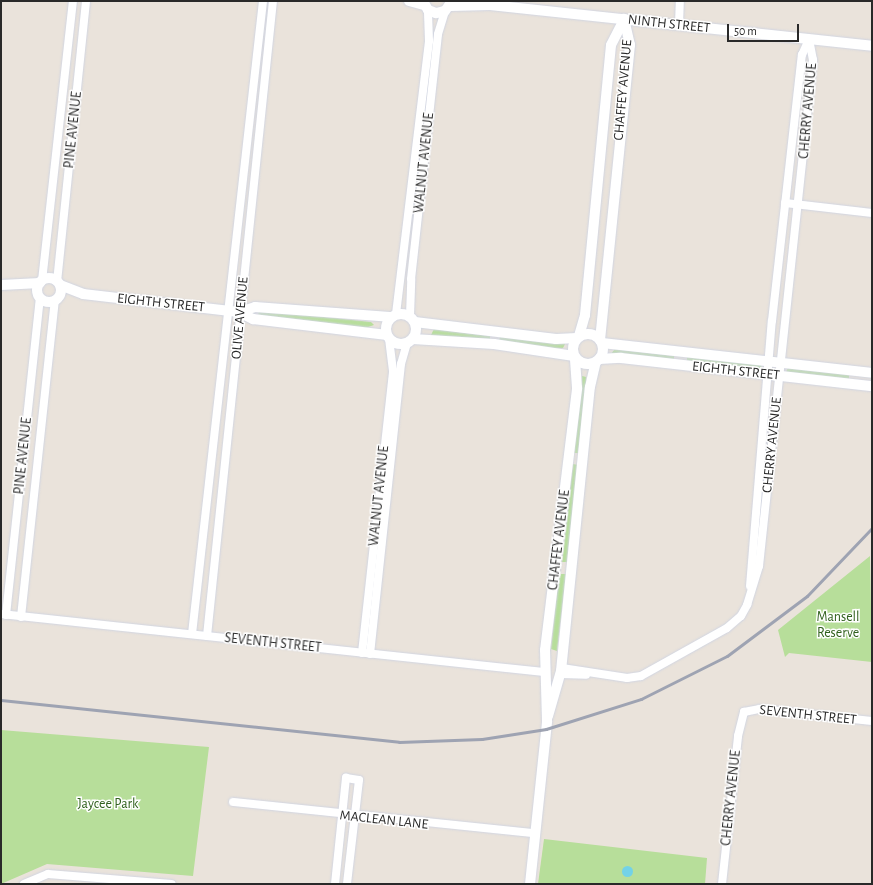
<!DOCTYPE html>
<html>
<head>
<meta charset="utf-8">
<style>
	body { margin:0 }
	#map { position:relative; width:873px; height:885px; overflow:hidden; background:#eae3db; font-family:"Alegreya Sans",sans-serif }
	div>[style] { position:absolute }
	.green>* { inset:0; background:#b7de9a }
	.water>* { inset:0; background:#73d2e7 }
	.round { border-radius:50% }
	.roads { filter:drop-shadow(0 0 1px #d1d5e1) drop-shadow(0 0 1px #d1d5e1) }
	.minor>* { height:8px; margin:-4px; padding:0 4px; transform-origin:4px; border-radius:4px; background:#fff }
	.tertiary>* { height:10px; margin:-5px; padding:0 5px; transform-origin:5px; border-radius:5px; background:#fff }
	.tertiary>.ring { margin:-5px; padding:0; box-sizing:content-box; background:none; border:10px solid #fff; border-radius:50% }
	.rail>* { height:3px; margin:-1.5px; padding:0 1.5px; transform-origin:1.5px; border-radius:1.5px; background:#9ea3b2 }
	span { translate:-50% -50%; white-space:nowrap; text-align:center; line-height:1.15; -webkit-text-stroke:3px #fff; paint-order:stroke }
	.street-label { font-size:14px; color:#292929 }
	.park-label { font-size:14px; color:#31611e }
	.frame { position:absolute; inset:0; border:2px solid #292929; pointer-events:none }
	.scale { position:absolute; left:727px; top:24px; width:72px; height:18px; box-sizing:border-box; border:2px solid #292929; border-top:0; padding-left:5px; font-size:12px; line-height:14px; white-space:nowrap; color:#292929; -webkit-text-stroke:3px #fff; paint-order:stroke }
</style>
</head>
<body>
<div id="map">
	<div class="green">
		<i style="clip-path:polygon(259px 310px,371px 322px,374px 325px,365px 328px,258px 316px)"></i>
		<i style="clip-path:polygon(434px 329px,490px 336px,490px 341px,431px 335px)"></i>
		<i style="clip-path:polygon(500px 336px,565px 343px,565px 344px,563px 348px,549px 348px,499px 342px)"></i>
		<i style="clip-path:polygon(615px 349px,674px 356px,674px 361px,610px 355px)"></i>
		<i style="clip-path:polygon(687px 357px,761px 365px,762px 369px,687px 363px)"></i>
		<i style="clip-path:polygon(788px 368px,849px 374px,849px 380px,786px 372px)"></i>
		<i style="clip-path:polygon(582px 376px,586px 377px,586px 387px,578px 453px,574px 453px)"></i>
		<i style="clip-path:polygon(573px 464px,578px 465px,567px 562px,562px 562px)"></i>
		<i style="clip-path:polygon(870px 556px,872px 662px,789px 653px,785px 657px,778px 630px)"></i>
		<i style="clip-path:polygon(559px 574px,566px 574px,557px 651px,551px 649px)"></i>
		<i style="clip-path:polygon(1px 730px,209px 747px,193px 876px,47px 864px,1px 884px)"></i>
		<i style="clip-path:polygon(544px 839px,707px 858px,705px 884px,538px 884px)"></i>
	</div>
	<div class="water">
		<i class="round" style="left:621.5px;top:865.5px;width:11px;height:11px"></i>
	</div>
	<div class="roads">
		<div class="minor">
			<i style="left:679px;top:25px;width:24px;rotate:-88deg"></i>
			<i style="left:785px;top:203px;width:88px;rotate:6.6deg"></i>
			<i style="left:42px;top:281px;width:282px;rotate:-83.7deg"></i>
			<i style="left:57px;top:282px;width:282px;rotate:-84.1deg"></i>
			<i style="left:396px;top:314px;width:275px;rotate:-83.1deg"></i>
			<i style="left:429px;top:41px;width:31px;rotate:-92deg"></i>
			<i style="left:410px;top:316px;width:37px;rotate:-88deg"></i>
			<i style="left:411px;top:279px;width:246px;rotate:-83.7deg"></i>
			<i style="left:438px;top:34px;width:24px;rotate:-73deg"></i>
			<i style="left:750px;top:586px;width:266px;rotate:-85.3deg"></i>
			<i style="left:772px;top:321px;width:268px;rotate:-83.6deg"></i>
			<i style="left:802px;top:55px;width:17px;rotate:-66deg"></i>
			<i style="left:1px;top:614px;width:546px;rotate:6.1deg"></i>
			<i style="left:6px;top:615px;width:319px;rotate:-83.9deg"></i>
			<i style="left:21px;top:617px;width:319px;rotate:-83.9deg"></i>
			<i style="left:192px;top:634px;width:637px;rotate:-83.6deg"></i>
			<i style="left:207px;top:636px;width:638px;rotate:-84.07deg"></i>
			<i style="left:362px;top:653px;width:284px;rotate:-83.7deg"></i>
			<i style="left:393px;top:371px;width:33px;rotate:-97deg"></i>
			<i style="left:370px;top:654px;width:292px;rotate:-83.9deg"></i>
			<i style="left:401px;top:364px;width:22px;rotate:-74deg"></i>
			<i style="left:562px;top:668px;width:66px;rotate:8.7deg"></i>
			<i style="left:627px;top:678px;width:14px;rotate:-8deg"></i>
			<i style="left:641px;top:676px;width:98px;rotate:-29.2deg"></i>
			<i style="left:727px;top:628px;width:18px;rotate:-41deg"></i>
			<i style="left:741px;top:616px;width:13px;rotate:-61deg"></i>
			<i style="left:747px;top:605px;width:41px;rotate:-72.9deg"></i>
			<i style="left:759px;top:566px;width:509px;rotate:-83.91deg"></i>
			<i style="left:813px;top:60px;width:21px;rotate:-101deg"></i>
			<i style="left:561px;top:674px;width:25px;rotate:2deg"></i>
			<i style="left:233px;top:802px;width:304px;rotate:5.9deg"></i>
			<i style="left:24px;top:884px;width:26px;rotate:-23deg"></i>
			<i style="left:48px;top:874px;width:124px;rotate:4.6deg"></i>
			<i style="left:335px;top:884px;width:107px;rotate:-84.1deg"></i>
			<i style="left:346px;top:778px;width:13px;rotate:9deg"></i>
			<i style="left:359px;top:780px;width:105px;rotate:96.6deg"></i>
			<i style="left:722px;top:884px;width:149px;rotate:-83.8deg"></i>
			<i style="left:738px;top:736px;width:25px;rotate:-76deg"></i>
			<i style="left:744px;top:712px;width:16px;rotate:-11deg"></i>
			<i style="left:760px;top:709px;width:113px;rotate:6.1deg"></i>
		</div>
		<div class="tertiary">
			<i style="left:409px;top:1px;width:16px;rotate:15deg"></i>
			<i style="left:423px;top:1px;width:10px;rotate:61deg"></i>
			<i style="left:428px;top:10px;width:9px;rotate:21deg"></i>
			<i style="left:436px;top:13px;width:9px;rotate:-13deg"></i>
			<i style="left:445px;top:11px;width:12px;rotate:-55deg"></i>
			<i style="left:450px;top:6px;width:40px;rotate:-1.4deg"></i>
			<i style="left:490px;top:5px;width:384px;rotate:6.1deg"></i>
			<i class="ring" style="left:37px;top:278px;width:14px;height:14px"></i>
			<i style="left:1px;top:285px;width:39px;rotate:-3deg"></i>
			<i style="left:60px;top:285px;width:25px;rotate:21deg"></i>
			<i style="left:83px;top:294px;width:157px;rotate:6.6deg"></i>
			<i style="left:239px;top:312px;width:16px;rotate:27deg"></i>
			<i style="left:253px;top:319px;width:135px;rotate:6.8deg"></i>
			<i style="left:239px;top:312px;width:17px;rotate:-17deg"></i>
			<i style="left:255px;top:307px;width:135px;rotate:4.2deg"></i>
			<i class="ring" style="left:386px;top:314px;width:20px;height:20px"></i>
			<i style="left:415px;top:322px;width:142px;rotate:6.9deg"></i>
			<i style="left:556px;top:339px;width:21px;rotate:-3deg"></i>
			<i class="ring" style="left:573px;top:334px;width:20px;height:20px"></i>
			<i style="left:579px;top:336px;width:22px;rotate:-74deg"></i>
			<i style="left:585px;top:315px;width:271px;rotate:-84.5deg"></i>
			<i style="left:611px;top:45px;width:29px;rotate:-63deg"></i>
			<i style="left:413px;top:339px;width:81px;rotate:3.5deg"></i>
			<i style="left:494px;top:344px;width:81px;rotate:8.5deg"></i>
			<i style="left:600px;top:340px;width:297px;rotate:-84.2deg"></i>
			<i style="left:630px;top:45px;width:27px;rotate:-103deg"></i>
			<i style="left:602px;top:343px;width:272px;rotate:6.3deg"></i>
			<i style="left:599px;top:359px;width:22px;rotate:-3deg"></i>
			<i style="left:621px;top:358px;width:253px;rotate:6.4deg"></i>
			<i style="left:548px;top:716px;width:47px;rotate:-73.9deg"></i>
			<i style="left:561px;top:671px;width:285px;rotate:-84.2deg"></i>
			<i style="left:590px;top:387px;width:26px;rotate:-77deg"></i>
			<i style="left:530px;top:884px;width:164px;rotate:-84deg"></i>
			<i style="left:547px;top:721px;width:71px;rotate:-91.6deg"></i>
			<i style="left:545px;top:650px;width:264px;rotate:-83deg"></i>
			<i style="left:577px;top:388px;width:29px;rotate:-94deg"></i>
		</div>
	</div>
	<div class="rail">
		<i style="left:1px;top:700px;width:400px;rotate:6deg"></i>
		<i style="left:399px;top:742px;width:83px;rotate:-2.1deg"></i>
		<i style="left:482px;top:739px;width:65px;rotate:-8.9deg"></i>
		<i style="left:546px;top:729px;width:100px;rotate:-17.5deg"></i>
		<i style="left:641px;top:699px;width:96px;rotate:-26.6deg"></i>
		<i style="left:727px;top:656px;width:100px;rotate:-36.9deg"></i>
		<i style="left:807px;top:596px;width:94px;rotate:-46.3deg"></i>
	</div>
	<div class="street-label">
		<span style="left:669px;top:24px;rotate:6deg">NINTH STREET</span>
		<span style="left:623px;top:90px;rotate:-85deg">CHAFFEY AVENUE</span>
		<span style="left:808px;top:111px;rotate:-85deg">CHERRY AVENUE</span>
		<span style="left:73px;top:130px;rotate:-84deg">PINE AVENUE</span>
		<span style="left:424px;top:163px;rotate:-84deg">WALNUT AVENUE</span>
		<span style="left:161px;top:303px;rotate:6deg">EIGHTH STREET</span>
		<span style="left:240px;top:318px;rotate:-85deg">OLIVE AVENUE</span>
		<span style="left:736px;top:371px;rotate:6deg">EIGHTH STREET</span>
		<span style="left:772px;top:445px;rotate:-84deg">CHERRY AVENUE</span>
		<span style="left:23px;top:456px;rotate:-84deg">PINE AVENUE</span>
		<span style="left:379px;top:496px;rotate:-84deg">WALNUT AVENUE</span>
		<span style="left:559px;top:540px;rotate:-83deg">CHAFFEY AVENUE</span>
		<span style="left:273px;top:643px;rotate:6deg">SEVENTH STREET</span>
		<span style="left:808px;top:715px;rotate:6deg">SEVENTH STREET</span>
		<span style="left:731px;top:798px;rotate:-84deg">CHERRY AVENUE</span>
		<span style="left:384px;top:820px;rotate:6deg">MACLEAN LANE</span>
	</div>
	<div class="park-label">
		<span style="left:838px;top:625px">Mansell<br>Reserve</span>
		<span style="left:108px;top:804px">Jaycee Park</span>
	</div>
	<div class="frame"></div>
	<div class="scale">50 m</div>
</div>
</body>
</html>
